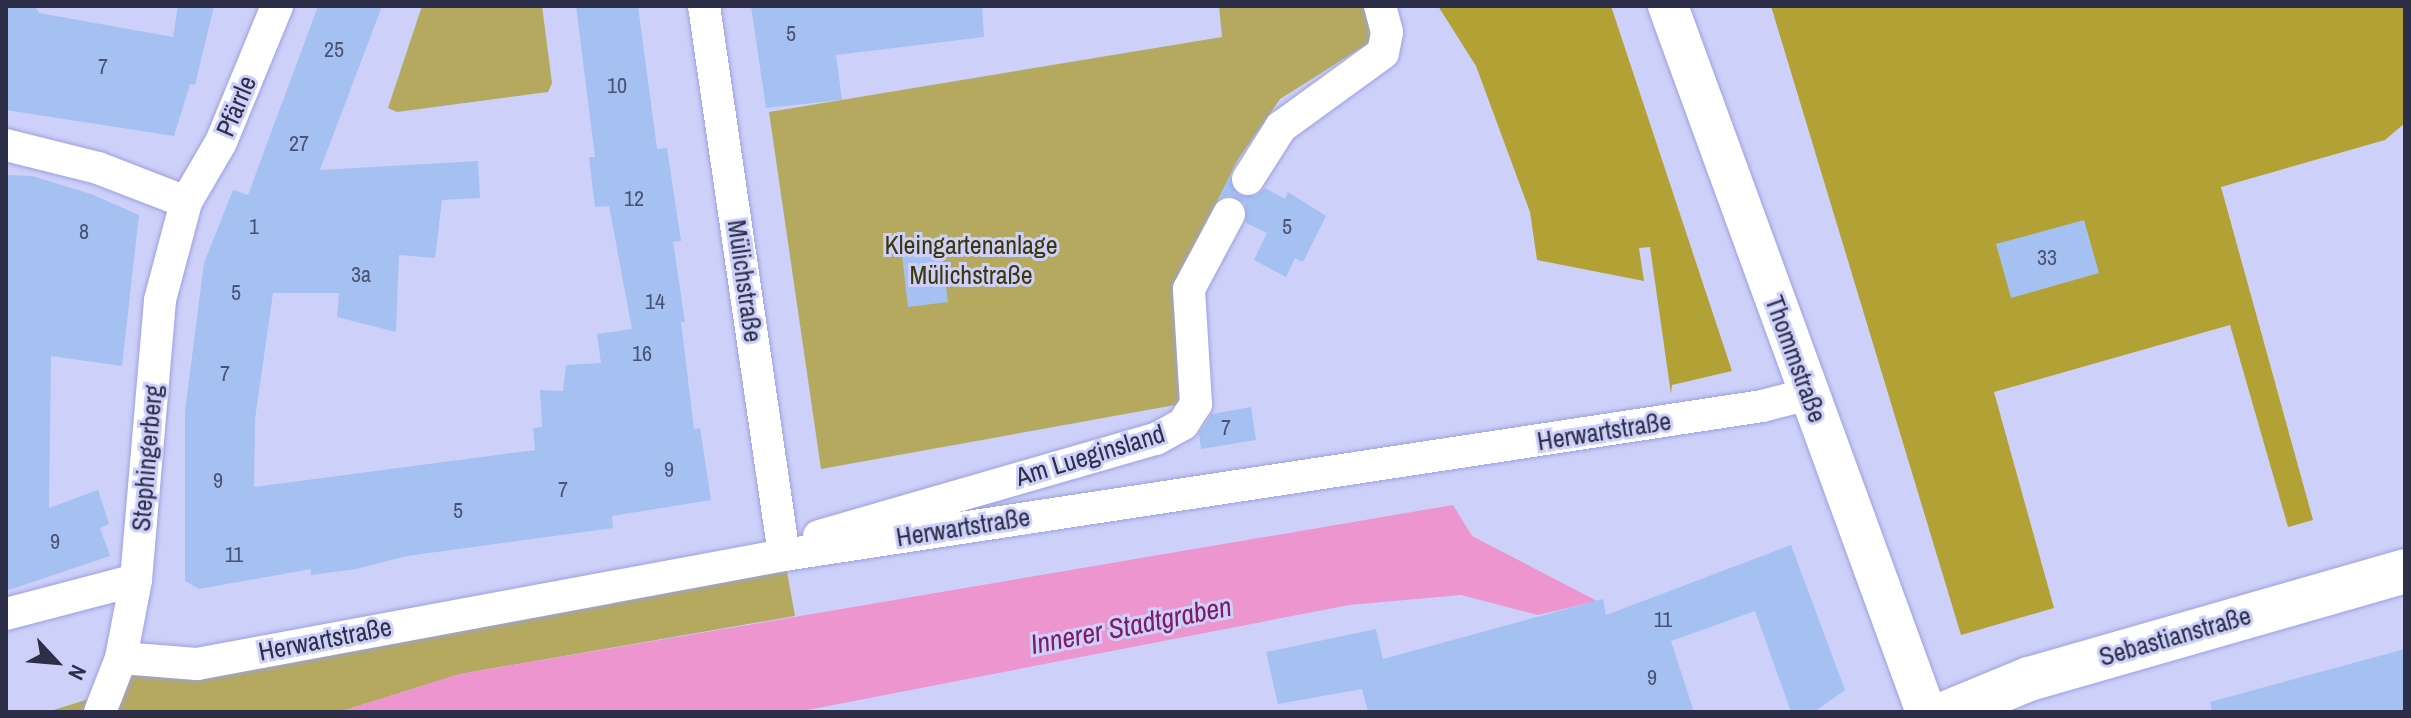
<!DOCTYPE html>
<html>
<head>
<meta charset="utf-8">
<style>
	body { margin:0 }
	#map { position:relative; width:2411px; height:718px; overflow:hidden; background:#cdd1f9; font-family:"Archivo Narrow",sans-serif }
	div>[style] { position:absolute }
	.green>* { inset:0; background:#b4a95f }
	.forest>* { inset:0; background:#b2a235 }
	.water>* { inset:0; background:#ec95ce }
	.building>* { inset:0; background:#a4c1f1 }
	.roads { filter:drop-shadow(0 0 2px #9ca1e0) drop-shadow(0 0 2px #9ca1e0) }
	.minor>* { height:32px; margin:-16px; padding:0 16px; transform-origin:16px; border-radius:16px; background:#fff }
	.tertiary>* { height:40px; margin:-20px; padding:0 20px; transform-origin:20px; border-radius:20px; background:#fff }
	.secondary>* { height:44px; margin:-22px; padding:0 22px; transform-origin:22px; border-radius:22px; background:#fff }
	span { translate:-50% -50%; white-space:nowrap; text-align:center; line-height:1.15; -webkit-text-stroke:6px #cdd1f9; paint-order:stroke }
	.number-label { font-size:22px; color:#4b5372 }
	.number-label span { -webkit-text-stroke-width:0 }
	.street-label { font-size:26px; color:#2d2e48 }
	.park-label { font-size:26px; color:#3d3608 }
	.water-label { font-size:28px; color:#801a66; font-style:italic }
	.frame { position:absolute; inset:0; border:8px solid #2d2e48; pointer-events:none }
	.north { position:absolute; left:16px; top:622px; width:80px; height:80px; -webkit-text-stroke:6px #cdd1f9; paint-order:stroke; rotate:116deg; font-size:22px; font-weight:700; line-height:32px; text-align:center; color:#2d2e48 }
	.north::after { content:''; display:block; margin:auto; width:28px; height:36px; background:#2d2e48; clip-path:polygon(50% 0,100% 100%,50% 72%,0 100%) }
</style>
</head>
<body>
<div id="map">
	<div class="green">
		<i style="clip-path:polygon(422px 6px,542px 6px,552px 83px,548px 92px,397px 112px,388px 108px)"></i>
		<i style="clip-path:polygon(1219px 6px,1364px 6px,1375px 39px,1280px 99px,1237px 161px,1177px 284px,1186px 403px,821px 469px,769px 112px,1222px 37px)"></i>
		<i style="clip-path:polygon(784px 555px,795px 616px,460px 674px,339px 712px,47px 712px,105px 694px,121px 658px,158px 662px)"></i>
	</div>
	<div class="forest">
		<i style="clip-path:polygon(1438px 6px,1611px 6px,1732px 371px,1672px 385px,1671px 394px,1650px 247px,1639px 248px,1644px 281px,1537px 260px,1530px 212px,1476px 66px)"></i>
		<i style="clip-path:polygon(1771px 6px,2405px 6px,2405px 123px,2385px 140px,2221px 187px,2313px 520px,2288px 527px,2230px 325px,1994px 392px,2054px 608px,1961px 635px)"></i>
	</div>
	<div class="water">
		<i style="clip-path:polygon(1453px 505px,1472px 536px,1597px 601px,1538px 615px,1461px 595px,1349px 605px,797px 712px,339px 712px,460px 674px)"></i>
	</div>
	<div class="building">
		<i style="clip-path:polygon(6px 6px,35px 6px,39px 13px,173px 37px,178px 6px,214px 6px,195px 85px,190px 84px,174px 136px,6px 110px)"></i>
		<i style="clip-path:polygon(318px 6px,382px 6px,320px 170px,478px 161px,480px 198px,442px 200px,435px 258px,399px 255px,396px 332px,337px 317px,339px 293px,273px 293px,255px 419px,254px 487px,535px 450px,533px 428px,542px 427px,540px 390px,563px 391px,566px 365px,601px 363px,597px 334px,632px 329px,609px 206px,595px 207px,589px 157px,595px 157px,576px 6px,638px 6px,657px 149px,667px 148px,681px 241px,673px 242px,685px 322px,681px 322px,694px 429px,700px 428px,711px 500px,612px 516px,613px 528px,407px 556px,356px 569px,311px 575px,311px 569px,199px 589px,185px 581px,185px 411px,204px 263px,233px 190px,248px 195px)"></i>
		<i style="clip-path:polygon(751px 6px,982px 6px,984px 37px,836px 55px,842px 100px,766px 108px)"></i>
		<i style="clip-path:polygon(6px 175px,32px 176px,91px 194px,139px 215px,122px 366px,51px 356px,49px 508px,98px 490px,109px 524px,100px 528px,110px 556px,6px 591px)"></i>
		<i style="clip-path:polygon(1230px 176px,1239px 195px,1256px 196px,1265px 188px,1285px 199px,1288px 192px,1326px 216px,1303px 262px,1295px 258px,1286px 277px,1254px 260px,1267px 233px,1246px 223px,1245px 203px,1229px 195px,1218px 199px)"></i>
		<i style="clip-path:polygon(2084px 220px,2099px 273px,2011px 298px,1996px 244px)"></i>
		<i style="clip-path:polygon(942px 252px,948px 302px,908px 307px,902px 256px)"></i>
		<i style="clip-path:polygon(1251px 407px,1256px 440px,1201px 449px,1199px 434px,1212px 414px)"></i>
		<i style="clip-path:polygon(1791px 545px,1845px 690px,1814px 712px,1791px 712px,1755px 611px,1671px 641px,1694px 712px,1368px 712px,1362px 689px,1278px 704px,1266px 652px,1376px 629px,1383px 659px,1603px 599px,1606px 615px)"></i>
		<i style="clip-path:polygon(2405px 649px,2405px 712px,2212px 712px,2210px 702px)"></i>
	</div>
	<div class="roads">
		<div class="minor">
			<i style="left:704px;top:6px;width:555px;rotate:81.71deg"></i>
			<i style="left:6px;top:145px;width:95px;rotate:14deg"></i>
			<i style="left:98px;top:168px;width:94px;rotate:21.1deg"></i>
			<i style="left:1248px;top:179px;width:62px;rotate:-57.6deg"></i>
			<i style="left:1281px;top:127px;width:126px;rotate:-36deg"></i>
			<i style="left:1383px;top:53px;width:21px;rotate:-79deg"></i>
			<i style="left:1387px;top:32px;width:27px;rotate:-105deg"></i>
			<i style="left:819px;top:536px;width:351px;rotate:-16.1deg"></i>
			<i style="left:1156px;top:439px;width:31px;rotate:-29deg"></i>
			<i style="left:1183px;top:424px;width:24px;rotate:-57deg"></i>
			<i style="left:1196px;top:404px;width:115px;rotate:-93.5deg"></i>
			<i style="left:1189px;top:289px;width:85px;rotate:-61.9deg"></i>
			<i style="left:6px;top:614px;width:134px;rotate:-14.7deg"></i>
			<i style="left:121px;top:658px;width:76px;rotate:4.5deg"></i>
			<i style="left:197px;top:664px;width:597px;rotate:-10.52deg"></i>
			<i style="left:784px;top:555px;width:989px;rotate:-8.66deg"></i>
			<i style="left:1762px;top:406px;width:48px;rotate:-14.6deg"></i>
			<i style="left:100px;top:712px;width:58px;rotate:-68.7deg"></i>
			<i style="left:121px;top:658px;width:79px;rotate:-79.1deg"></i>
			<i style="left:136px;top:580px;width:281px;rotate:-85.1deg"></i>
			<i style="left:160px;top:300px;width:101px;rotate:-75.1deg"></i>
			<i style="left:186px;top:202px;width:69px;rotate:-59.7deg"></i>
			<i style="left:221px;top:142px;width:147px;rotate:-67.6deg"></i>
		</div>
		<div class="tertiary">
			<i style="left:1668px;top:6px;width:752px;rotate:69.93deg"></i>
		</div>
		<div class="secondary">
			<i style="left:1949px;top:712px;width:87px;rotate:-22.4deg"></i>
			<i style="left:2029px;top:679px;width:391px;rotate:-16deg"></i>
		</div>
	</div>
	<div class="number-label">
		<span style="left:791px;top:34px">5</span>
		<span style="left:334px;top:50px">25</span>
		<span style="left:103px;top:67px">7</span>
		<span style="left:617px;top:86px">10</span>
		<span style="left:299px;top:144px">27</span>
		<span style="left:634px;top:199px">12</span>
		<span style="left:254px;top:227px">1</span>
		<span style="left:1287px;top:227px">5</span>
		<span style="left:84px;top:232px">8</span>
		<span style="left:2047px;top:258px">33</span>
		<span style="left:361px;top:275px">3a</span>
		<span style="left:236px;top:293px">5</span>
		<span style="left:655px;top:302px">14</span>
		<span style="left:642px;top:354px">16</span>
		<span style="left:225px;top:374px">7</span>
		<span style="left:1226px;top:428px">7</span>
		<span style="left:669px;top:470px">9</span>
		<span style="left:218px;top:481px">9</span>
		<span style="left:563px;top:490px">7</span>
		<span style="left:458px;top:511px">5</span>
		<span style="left:55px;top:542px">9</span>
		<span style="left:234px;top:555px">11</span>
		<span style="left:1663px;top:620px">11</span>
		<span style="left:1652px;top:678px">9</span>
	</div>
	<div class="street-label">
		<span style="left:236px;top:106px;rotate:-67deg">Pfärrle</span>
		<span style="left:745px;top:281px;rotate:82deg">Mülichstraße</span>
		<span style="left:1796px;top:359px;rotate:70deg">Thommstraße</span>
		<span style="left:1604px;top:431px;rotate:-9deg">Herwartstraße</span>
		<span style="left:1090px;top:455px;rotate:-17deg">Am Lueginsland</span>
		<span style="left:147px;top:458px;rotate:-85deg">Stephingerberg</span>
		<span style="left:963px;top:527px;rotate:-9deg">Herwartstraße</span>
		<span style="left:2175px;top:636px;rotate:-16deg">Sebastianstraße</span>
		<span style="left:325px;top:639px;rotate:-11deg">Herwartstraße</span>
	</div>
	<div class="park-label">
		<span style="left:971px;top:260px">Kleingartenanlage<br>Mülichstraße</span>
	</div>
	<div class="water-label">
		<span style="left:1131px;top:625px;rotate:-11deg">Innerer Stadtgraben</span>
	</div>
	<div class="frame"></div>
	<div class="north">N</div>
</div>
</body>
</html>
